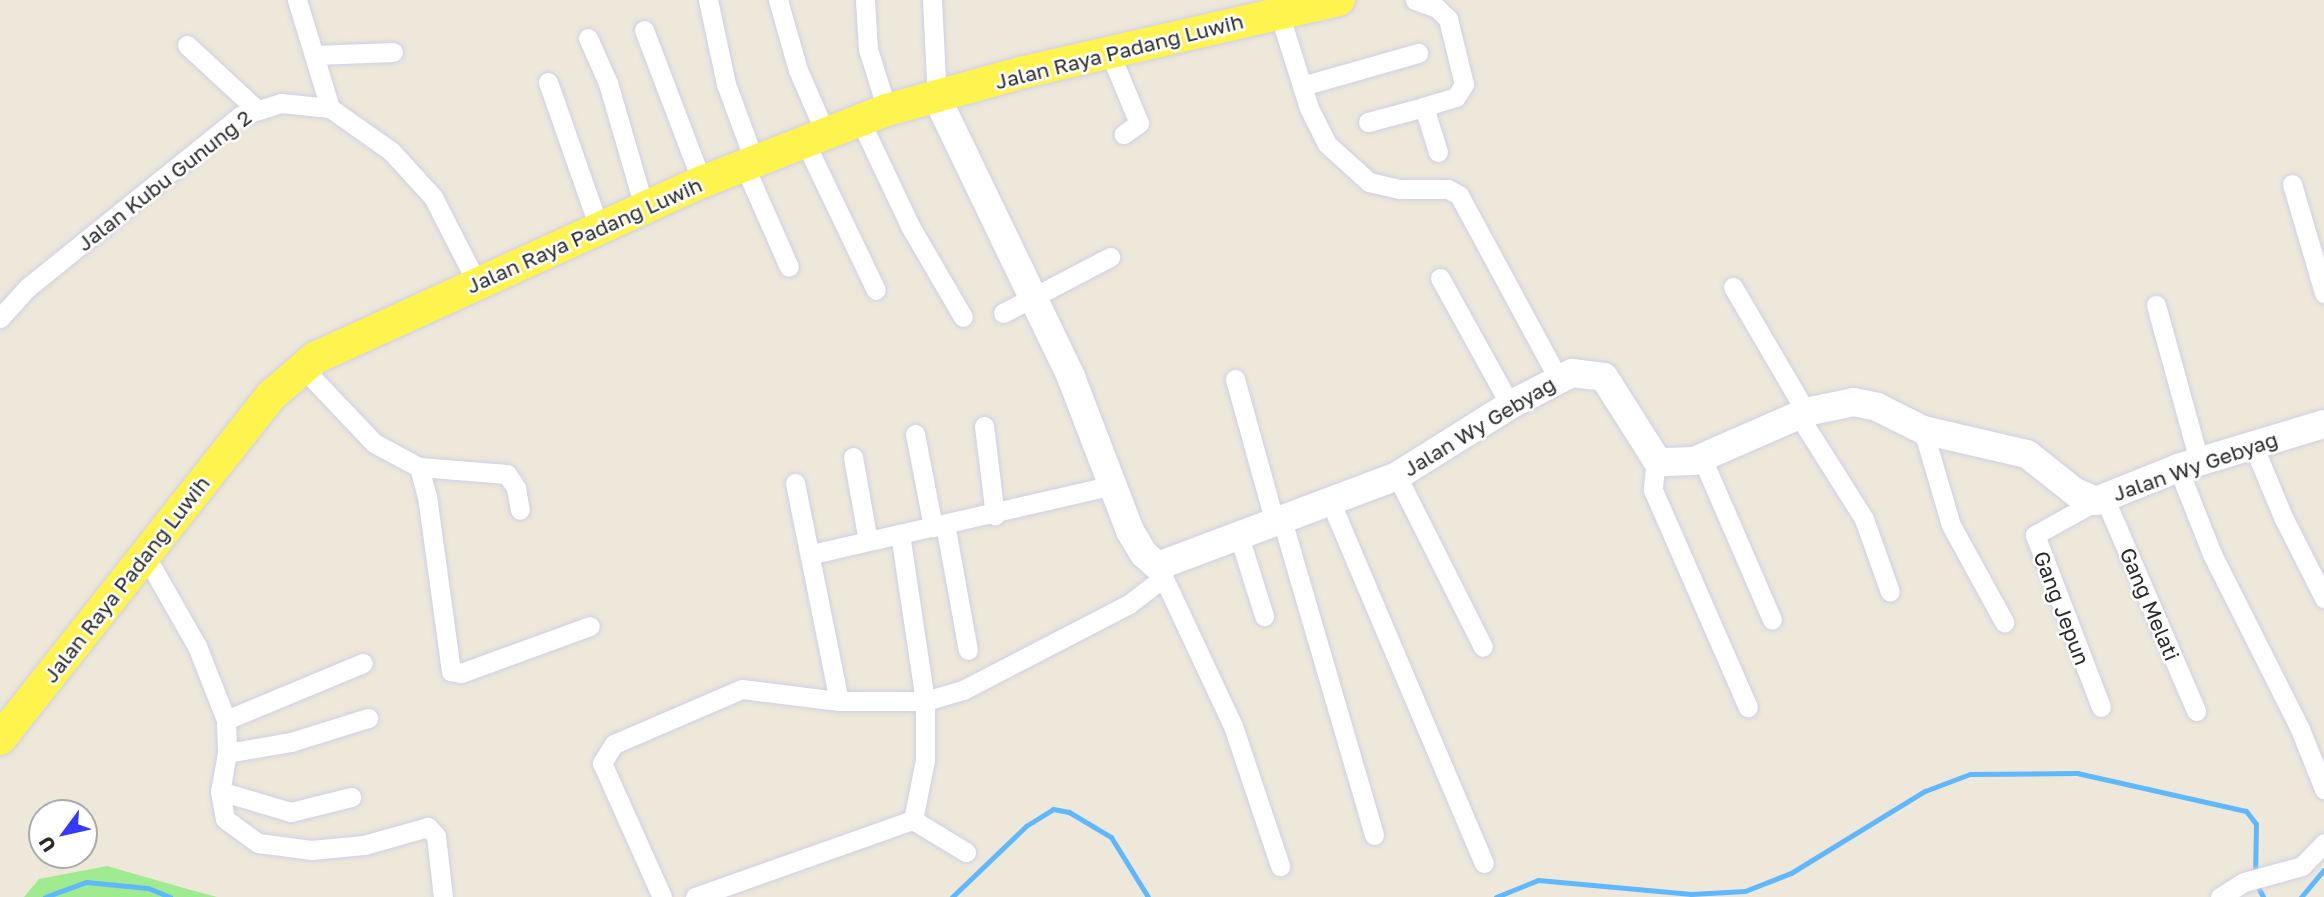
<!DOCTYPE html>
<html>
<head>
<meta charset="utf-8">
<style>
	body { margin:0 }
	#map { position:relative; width:2324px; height:897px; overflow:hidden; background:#eee8da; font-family:"Golos Text",sans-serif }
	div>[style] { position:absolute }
	.green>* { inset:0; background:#9feb90 }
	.stream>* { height:5px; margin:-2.5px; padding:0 2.5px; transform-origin:2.5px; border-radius:2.5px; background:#60b8fc }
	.roads { filter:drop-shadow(0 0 2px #cfcfe5) drop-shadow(0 0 2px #cfcfe5) }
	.street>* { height:19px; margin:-9.5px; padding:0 9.5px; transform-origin:9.5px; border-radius:9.5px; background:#fff }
	.secondary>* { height:28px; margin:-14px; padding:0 14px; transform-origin:14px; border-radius:14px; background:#fff }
	.primary>* { height:32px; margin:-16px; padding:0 16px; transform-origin:16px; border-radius:16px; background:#fff44d }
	span { translate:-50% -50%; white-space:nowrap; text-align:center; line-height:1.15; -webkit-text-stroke:5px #fff; paint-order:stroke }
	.street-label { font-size:21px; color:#2a2a2a }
	.north { position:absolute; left:28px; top:799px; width:70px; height:70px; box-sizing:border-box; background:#fff; border:2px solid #aaa; border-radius:50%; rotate:237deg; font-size:19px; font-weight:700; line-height:28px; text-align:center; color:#2a2a2a }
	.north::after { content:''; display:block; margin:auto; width:24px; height:32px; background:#3539ff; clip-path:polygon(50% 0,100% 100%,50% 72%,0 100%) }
</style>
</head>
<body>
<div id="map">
	<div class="green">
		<i style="clip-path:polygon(107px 866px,184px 888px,217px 897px,24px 897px,39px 879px)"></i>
	</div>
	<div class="stream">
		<i style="left:2256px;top:883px;width:16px;rotate:63deg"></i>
		<i style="left:45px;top:897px;width:44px;rotate:-20.1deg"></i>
		<i style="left:86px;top:882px;width:62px;rotate:5.5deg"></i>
		<i style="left:148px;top:888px;width:24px;rotate:22deg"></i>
		<i style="left:952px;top:897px;width:103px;rotate:-43.8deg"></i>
		<i style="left:1026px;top:826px;width:32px;rotate:-32deg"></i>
		<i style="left:1053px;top:809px;width:16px;rotate:11deg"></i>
		<i style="left:1069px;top:812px;width:49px;rotate:30.8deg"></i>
		<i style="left:1111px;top:837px;width:70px;rotate:58.3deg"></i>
		<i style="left:1496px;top:897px;width:45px;rotate:-22deg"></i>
		<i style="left:1538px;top:880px;width:154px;rotate:5.2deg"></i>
		<i style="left:1691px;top:894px;width:54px;rotate:-3.2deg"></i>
		<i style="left:1745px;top:891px;width:49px;rotate:-21.4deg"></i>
		<i style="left:1791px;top:873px;width:157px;rotate:-31.5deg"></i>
		<i style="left:1925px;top:791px;width:48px;rotate:-20.7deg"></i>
		<i style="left:1970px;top:774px;width:107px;rotate:-0.5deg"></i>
		<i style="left:2077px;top:773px;width:173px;rotate:12.7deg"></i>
		<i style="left:2246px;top:811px;width:16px;rotate:52deg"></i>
		<i style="left:2256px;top:824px;width:50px;rotate:91.1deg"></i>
		<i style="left:2301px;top:897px;width:35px;rotate:-50deg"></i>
	</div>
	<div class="roads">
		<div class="street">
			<i style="left:297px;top:0;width:113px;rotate:73deg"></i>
			<i style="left:708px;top:0;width:86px;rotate:77.9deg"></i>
			<i style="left:726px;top:84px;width:81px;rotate:69.8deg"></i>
			<i style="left:778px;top:0;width:73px;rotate:74.1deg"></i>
			<i style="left:798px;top:70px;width:68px;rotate:66.5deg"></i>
			<i style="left:865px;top:0;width:49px;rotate:86.5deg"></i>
			<i style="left:868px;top:49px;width:64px;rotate:72.7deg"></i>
			<i style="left:932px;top:0;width:98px;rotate:87.1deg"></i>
			<i style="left:1415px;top:0;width:23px;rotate:20deg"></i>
			<i style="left:1437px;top:8px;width:16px;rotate:45deg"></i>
			<i style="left:1448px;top:19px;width:67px;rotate:76.2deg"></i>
			<i style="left:1464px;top:84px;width:15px;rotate:122deg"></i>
			<i style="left:1456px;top:97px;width:34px;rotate:163deg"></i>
			<i style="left:1279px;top:13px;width:100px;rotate:72.5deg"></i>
			<i style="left:1309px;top:108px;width:40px;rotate:63.4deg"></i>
			<i style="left:1327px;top:144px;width:57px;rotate:42.1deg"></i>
			<i style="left:1369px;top:182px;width:32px;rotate:13deg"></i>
			<i style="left:1400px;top:189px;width:48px"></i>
			<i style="left:1448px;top:189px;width:13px;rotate:29deg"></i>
			<i style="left:1459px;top:195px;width:208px;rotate:61.6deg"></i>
			<i style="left:644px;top:30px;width:163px;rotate:69.1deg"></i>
			<i style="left:588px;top:38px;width:49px;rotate:66deg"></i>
			<i style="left:608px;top:83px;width:129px;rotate:73.8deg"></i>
			<i style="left:187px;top:45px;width:93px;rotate:42.8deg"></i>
			<i style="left:1109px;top:51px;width:78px;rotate:67.4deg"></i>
			<i style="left:1139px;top:123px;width:19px;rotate:144deg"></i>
			<i style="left:315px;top:55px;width:78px;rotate:-2.2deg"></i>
			<i style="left:548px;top:82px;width:155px;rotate:70.7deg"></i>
			<i style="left:1302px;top:86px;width:121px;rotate:-15.9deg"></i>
			<i style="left:860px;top:120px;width:117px;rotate:64.7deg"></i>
			<i style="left:910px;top:226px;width:105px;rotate:59.8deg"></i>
			<i style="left:1368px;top:122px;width:58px;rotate:-15deg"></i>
			<i style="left:1424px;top:107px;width:47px;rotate:72.7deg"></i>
			<i style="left:804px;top:140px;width:166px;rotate:64.4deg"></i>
			<i style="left:744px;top:165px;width:111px;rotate:66.2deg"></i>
			<i style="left:2292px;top:184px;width:114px;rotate:73.6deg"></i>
			<i style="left:1440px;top:278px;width:145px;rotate:61.1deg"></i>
			<i style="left:1733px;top:287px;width:145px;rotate:59.7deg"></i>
			<i style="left:2156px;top:305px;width:162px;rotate:74.6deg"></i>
			<i style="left:1003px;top:313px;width:121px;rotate:-27.6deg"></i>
			<i style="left:0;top:318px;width:40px;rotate:-48deg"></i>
			<i style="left:27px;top:288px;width:274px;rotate:-38.9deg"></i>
			<i style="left:240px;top:116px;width:43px;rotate:-17.6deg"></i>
			<i style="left:281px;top:103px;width:49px;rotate:5.8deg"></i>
			<i style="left:330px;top:108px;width:75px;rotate:35.2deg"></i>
			<i style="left:391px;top:151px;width:62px;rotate:47.6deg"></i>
			<i style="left:433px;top:197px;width:97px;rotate:62.9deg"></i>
			<i style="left:301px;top:366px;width:106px;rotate:46.5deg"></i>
			<i style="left:374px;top:443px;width:51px;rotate:28.1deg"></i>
			<i style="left:419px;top:467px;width:88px;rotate:4.5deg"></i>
			<i style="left:507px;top:474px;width:17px;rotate:57deg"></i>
			<i style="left:516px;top:488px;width:22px;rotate:80deg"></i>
			<i style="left:1235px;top:379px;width:149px;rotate:74.5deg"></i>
			<i style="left:1799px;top:416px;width:122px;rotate:57.7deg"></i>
			<i style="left:1864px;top:519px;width:77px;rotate:70.4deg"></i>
			<i style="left:984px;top:426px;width:90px;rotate:83deg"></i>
			<i style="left:1923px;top:430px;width:99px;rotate:73.6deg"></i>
			<i style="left:1951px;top:525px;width:111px;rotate:61.3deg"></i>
			<i style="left:915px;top:434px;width:95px;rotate:79deg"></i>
			<i style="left:2253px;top:445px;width:80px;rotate:67.3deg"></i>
			<i style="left:2284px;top:519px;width:89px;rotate:63.1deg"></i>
			<i style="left:853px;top:457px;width:85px;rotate:79.9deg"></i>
			<i style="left:1702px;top:458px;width:176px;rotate:66.6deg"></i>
			<i style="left:1656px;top:459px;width:31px;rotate:96deg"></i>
			<i style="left:1653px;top:490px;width:237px;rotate:66.4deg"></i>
			<i style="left:419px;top:467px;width:30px;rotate:75deg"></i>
			<i style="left:427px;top:496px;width:177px;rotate:82.2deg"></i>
			<i style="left:451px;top:671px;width:10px;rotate:11deg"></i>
			<i style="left:461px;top:673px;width:137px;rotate:-20deg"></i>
			<i style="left:2178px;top:468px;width:92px;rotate:68.4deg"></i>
			<i style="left:2212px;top:554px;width:196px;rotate:63.3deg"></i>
			<i style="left:2300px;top:729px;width:65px;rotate:68.2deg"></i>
			<i style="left:1397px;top:476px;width:191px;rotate:63.3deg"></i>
			<i style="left:795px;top:483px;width:222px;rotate:78.6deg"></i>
			<i style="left:2104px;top:497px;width:233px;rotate:66.7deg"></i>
			<i style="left:2096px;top:501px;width:70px;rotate:150.9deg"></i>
			<i style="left:2035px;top:535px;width:184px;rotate:69deg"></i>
			<i style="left:1331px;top:503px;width:391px;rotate:67deg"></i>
			<i style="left:1282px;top:520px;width:328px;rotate:73.7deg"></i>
			<i style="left:945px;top:524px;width:128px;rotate:79.7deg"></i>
			<i style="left:1239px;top:536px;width:84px;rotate:72.6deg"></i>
			<i style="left:812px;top:554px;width:309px;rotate:-12.9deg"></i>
			<i style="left:145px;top:555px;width:105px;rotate:60.3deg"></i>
			<i style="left:197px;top:646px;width:79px;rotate:68.6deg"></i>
			<i style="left:226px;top:720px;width:33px;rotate:88deg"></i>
			<i style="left:227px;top:753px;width:39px;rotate:100deg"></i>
			<i style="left:220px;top:791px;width:28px;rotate:80deg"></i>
			<i style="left:225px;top:819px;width:41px;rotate:36deg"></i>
			<i style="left:258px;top:843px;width:53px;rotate:7.5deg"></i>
			<i style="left:311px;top:850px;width:53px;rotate:-5.4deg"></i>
			<i style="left:364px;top:845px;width:66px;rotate:-15.7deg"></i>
			<i style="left:428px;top:827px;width:12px;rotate:48deg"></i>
			<i style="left:436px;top:836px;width:61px;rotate:83.5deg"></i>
			<i style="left:1158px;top:566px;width:177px;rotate:64.9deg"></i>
			<i style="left:1233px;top:726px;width:148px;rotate:71.4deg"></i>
			<i style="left:226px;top:720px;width:148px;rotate:-22.6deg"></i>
			<i style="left:227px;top:753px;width:65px;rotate:-9.8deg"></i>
			<i style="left:291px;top:742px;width:81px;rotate:-17.3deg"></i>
			<i style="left:220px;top:791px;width:74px;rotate:16.5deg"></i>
			<i style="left:291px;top:812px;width:62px;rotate:-14deg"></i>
			<i style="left:913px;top:820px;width:62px;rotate:31.1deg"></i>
			<i style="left:662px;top:897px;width:147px;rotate:-114.1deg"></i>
			<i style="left:602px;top:763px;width:22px;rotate:-58deg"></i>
			<i style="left:614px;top:744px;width:139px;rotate:-23.3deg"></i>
			<i style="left:742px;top:689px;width:98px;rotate:7.1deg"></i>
			<i style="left:839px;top:701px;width:86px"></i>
			<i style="left:925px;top:701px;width:40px;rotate:-16deg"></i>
			<i style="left:963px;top:690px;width:187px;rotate:-27.4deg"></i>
			<i style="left:1129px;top:604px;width:44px;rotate:-37.6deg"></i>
			<i style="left:695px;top:897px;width:231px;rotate:-19.5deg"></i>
			<i style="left:913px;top:820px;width:61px;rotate:-78.7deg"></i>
			<i style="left:925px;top:760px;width:59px;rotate:-90deg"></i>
			<i style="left:925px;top:701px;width:169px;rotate:-98.5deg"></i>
			<i style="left:2220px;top:897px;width:28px;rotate:-32deg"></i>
			<i style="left:2244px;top:882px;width:60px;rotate:-15.4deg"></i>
			<i style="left:2302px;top:866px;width:32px;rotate:-46deg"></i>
		</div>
		<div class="secondary">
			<i style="left:937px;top:98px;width:310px;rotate:64.3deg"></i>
			<i style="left:1071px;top:377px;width:165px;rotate:69deg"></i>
			<i style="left:1130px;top:531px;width:27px;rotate:59deg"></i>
			<i style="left:1144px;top:554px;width:18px;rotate:41deg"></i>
			<i style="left:1158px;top:566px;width:255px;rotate:-20.6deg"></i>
			<i style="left:1397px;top:476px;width:133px;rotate:-32.1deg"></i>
			<i style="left:1510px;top:405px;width:70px;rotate:-27.3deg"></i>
			<i style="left:1572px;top:373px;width:32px;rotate:7deg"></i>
			<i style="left:1604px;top:377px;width:97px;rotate:57.6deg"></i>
			<i style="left:1656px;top:459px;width:9px;rotate:21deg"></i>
			<i style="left:1664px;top:462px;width:30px;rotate:-2deg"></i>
			<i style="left:1694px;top:461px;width:122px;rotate:-23.6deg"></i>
			<i style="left:1806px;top:412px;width:49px;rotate:-11.8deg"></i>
			<i style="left:1854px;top:402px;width:24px;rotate:12deg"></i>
			<i style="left:1877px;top:407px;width:51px;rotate:26.6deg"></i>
			<i style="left:1923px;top:430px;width:107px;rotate:13deg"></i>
			<i style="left:2027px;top:454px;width:61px;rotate:38.4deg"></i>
			<i style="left:2075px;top:492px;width:23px;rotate:23deg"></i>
			<i style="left:2096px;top:501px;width:88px;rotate:-21.9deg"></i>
			<i style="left:2178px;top:468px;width:152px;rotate:-16.8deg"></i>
		</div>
		<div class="primary">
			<i style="left:0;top:739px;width:439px;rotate:-51.7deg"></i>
			<i style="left:272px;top:395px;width:57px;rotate:-40.7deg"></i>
			<i style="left:315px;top:358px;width:425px;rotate:-24.5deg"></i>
			<i style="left:702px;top:182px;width:199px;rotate:-21.3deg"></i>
			<i style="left:887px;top:110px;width:142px;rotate:-15.5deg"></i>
			<i style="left:1024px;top:72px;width:323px;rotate:-12.9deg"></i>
		</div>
	</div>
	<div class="street-label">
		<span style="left:1119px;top:51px;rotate:-14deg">Jalan Raya Padang Luwih</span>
		<span style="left:164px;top:180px;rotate:-38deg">Jalan Kubu Gunung 2</span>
		<span style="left:584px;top:235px;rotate:-24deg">Jalan Raya Padang Luwih</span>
		<span style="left:1479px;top:426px;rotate:-31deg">Jalan Wy Gebyag</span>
		<span style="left:2195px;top:466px;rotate:-19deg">Jalan Wy Gebyag</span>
		<span style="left:126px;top:579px;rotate:-52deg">Jalan Raya Padang Luwih</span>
		<span style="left:2150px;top:604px;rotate:67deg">Gang Melati</span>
		<span style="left:2062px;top:608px;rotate:69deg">Gang Jepun</span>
	</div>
	<div class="north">U</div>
</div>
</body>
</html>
